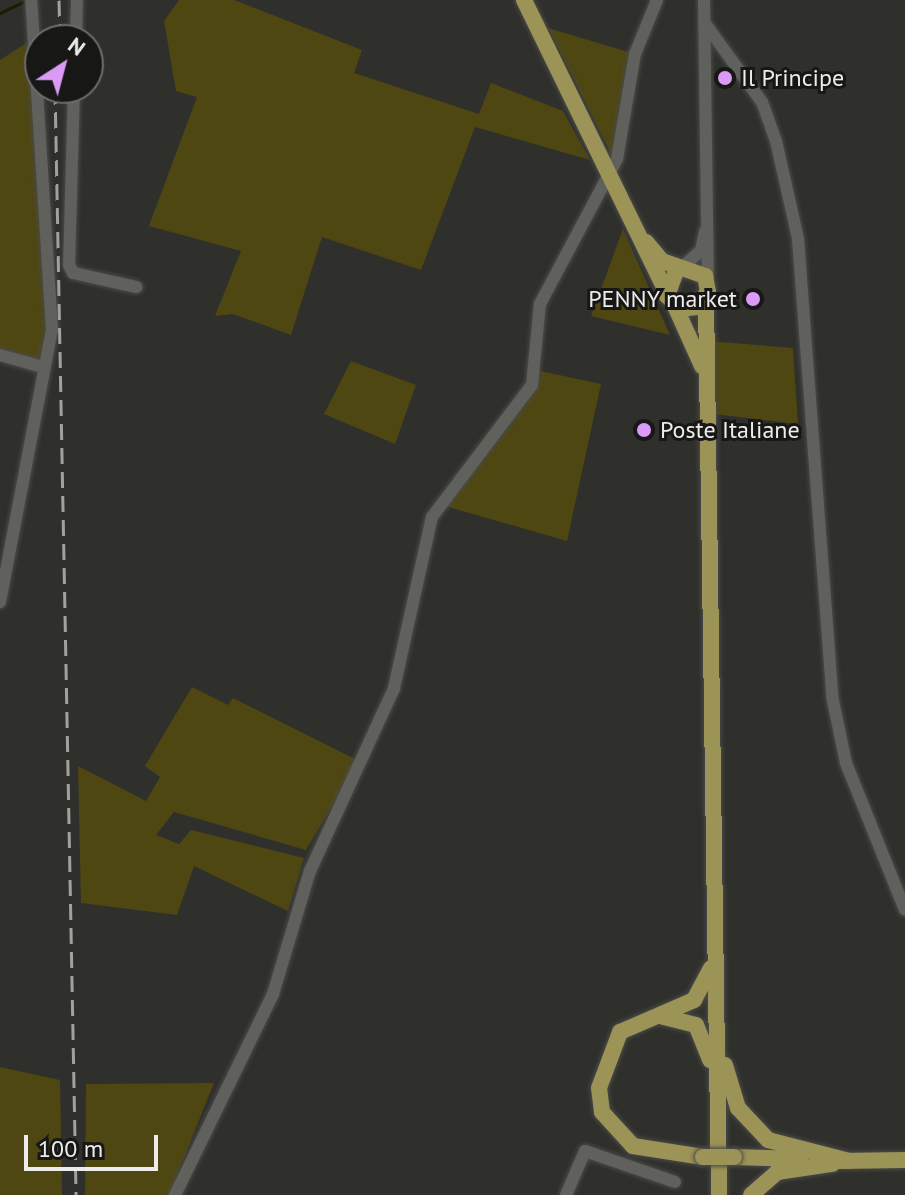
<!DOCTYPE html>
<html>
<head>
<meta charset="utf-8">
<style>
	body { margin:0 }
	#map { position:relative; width:905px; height:1195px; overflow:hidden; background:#2f2f2c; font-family:"PT Sans",sans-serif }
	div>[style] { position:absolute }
	.green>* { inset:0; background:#4f4712 }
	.stream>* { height:3px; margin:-1.5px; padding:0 1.5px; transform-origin:1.5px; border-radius:1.5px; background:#1f1b00 }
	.roads { filter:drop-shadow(0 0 2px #4a4a48) drop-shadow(0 0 2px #4a4a48) }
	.minor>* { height:12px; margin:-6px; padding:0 6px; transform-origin:6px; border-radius:6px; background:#60605d }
	.major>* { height:16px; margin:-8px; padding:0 8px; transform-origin:8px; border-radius:8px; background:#9c9356 }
	.rail>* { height:3px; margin-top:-1.5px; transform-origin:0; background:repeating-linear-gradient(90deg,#a1a19e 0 16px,transparent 0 24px) }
	.bridges { filter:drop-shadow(0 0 2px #4a4a48) drop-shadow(0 0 2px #4a4a48) }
	.major-bridge>* { height:16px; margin:-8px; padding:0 8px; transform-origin:8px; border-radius:8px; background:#9c9356 }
	.dots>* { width:22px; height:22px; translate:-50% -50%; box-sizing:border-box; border:4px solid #171716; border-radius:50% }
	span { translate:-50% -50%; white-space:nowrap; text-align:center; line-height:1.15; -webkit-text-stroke:6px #171716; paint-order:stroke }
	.poi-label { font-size:24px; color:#edecea }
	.left { translate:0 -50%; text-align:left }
	.right { translate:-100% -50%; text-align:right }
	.north { position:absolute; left:24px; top:24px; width:80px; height:80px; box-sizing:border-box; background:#171716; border:2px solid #6d6c6b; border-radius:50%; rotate:36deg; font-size:22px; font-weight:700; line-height:32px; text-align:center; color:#edecea }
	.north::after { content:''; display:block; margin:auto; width:28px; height:36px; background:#da9af6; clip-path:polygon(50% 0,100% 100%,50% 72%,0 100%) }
	.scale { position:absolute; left:24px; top:1135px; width:134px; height:36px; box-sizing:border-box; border:4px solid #edecea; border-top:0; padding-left:10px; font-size:24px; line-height:28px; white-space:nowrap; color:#edecea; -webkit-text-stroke:6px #171716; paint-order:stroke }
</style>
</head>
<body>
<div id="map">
	<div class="green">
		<i style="clip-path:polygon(179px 0,234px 0,362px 50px,354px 73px,479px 114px,491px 83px,563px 111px,590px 160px,475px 127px,421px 270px,322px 237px,291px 335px,233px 314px,215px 316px,241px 251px,149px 226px,197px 97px,176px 91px,164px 21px)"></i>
		<i style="clip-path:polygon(548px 28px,635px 54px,612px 155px)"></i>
		<i style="clip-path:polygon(31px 40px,46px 325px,40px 365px,0 354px,0 60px)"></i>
		<i style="clip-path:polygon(623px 229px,670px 335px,591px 316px)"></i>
		<i style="clip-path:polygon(708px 341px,793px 348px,798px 424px,714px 414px)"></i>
		<i style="clip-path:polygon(351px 361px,416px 385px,395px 444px,324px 414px)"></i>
		<i style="clip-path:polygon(536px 370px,601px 384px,567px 541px,438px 504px)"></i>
		<i style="clip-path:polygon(192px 687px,228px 705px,233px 698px,359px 761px,306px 850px,174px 812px,156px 835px,179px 844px,191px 830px,304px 858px,288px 911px,194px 866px,177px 915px,81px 903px,78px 766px,146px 801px,160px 777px,145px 766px)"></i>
		<i style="clip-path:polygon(0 1067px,60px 1080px,62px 1195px,0 1195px)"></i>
		<i style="clip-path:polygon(214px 1083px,169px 1195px,85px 1195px,86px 1084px)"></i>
	</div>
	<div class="stream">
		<i style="left:0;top:13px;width:25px;rotate:-26deg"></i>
	</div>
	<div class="roads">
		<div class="minor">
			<i style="left:704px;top:0;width:282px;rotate:89.2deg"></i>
			<i style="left:704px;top:22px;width:99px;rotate:54.1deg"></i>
			<i style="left:762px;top:102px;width:41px;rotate:70.3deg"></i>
			<i style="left:776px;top:141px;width:100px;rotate:77.3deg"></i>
			<i style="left:798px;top:239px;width:458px;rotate:85.7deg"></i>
			<i style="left:832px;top:696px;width:68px;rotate:78.2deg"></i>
			<i style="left:846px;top:763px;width:158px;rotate:68.1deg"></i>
			<i style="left:76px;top:40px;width:40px;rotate:-88.6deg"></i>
			<i style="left:74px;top:88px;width:177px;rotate:91.6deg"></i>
			<i style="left:69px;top:265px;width:9px;rotate:63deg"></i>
			<i style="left:73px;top:273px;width:65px;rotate:12.5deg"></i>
			<i style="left:684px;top:266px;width:23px;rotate:-43deg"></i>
			<i style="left:701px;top:250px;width:19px;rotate:-78deg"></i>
			<i style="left:0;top:355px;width:45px;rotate:15.6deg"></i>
			<i style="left:0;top:602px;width:277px;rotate:-79.2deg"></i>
			<i style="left:52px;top:330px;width:331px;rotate:-93.6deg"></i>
			<i style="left:175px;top:1195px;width:224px;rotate:-64deg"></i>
			<i style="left:273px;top:994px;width:128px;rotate:-73.3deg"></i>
			<i style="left:310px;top:871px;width:201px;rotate:-65.3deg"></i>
			<i style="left:394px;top:688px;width:175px;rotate:-77.5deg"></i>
			<i style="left:432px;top:517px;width:166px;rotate:-52.9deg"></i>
			<i style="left:532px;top:385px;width:81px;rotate:-84.4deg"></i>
			<i style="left:540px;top:304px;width:164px;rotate:-62deg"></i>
			<i style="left:617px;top:159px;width:107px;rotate:-80.3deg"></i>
			<i style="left:635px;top:54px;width:58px;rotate:-67.8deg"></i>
			<i style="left:566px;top:1195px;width:48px;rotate:-66.6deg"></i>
			<i style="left:585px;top:1151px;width:95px;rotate:19deg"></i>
		</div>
		<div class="major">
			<i style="left:524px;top:0;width:322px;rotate:64deg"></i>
			<i style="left:646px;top:242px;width:25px;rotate:50deg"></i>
			<i style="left:662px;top:261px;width:46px;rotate:19.2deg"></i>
			<i style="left:705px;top:276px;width:16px;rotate:79deg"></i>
			<i style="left:708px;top:292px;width:19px;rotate:129deg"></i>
			<i style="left:696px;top:307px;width:14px;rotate:172deg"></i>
			<i style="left:682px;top:309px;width:20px;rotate:-139deg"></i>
			<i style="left:667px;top:296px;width:30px;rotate:-70deg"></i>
			<i style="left:706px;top:297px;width:898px;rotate:89.17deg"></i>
			<i style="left:675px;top:306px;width:66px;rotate:65.8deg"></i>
			<i style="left:660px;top:1016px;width:37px;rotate:14deg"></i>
			<i style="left:696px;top:1025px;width:38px;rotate:68deg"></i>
			<i style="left:725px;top:1065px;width:45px;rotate:73.2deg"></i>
			<i style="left:738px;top:1108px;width:44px;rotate:46.8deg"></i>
			<i style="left:768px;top:1140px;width:84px;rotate:14.5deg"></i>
			<i style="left:703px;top:1157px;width:71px;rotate:-171.1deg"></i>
			<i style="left:633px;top:1146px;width:46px;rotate:-132.4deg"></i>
			<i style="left:602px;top:1112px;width:24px;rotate:-97deg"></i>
			<i style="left:599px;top:1088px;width:60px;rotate:-69.4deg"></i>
			<i style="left:620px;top:1032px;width:81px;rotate:-23.4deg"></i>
			<i style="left:694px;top:1000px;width:36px;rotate:-62deg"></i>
			<i style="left:734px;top:1157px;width:66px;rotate:1.7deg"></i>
			<i style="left:839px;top:1161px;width:66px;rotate:-0.9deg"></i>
			<i style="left:751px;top:1195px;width:35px;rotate:-41deg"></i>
			<i style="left:777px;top:1172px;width:56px;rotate:-8.3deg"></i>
		</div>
	</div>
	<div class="rail">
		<i style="left:59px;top:0;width:40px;rotate:88.6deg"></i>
		<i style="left:55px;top:88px;width:1107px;rotate:88.91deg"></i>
	</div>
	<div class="bridges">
		<div class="major-bridge">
			<i style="left:703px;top:1157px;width:31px"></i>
		</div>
	</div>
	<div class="dots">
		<i style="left:725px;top:78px;background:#da9af6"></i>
		<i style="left:753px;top:299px;background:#da9af6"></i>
		<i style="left:644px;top:430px;background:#da9af6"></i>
	</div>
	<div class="poi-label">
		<span class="left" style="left:741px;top:78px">Il Principe</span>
		<span class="right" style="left:737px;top:299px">PENNY market</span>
		<span class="left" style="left:660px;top:430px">Poste Italiane</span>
	</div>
	<div class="north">N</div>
	<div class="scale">100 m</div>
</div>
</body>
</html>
